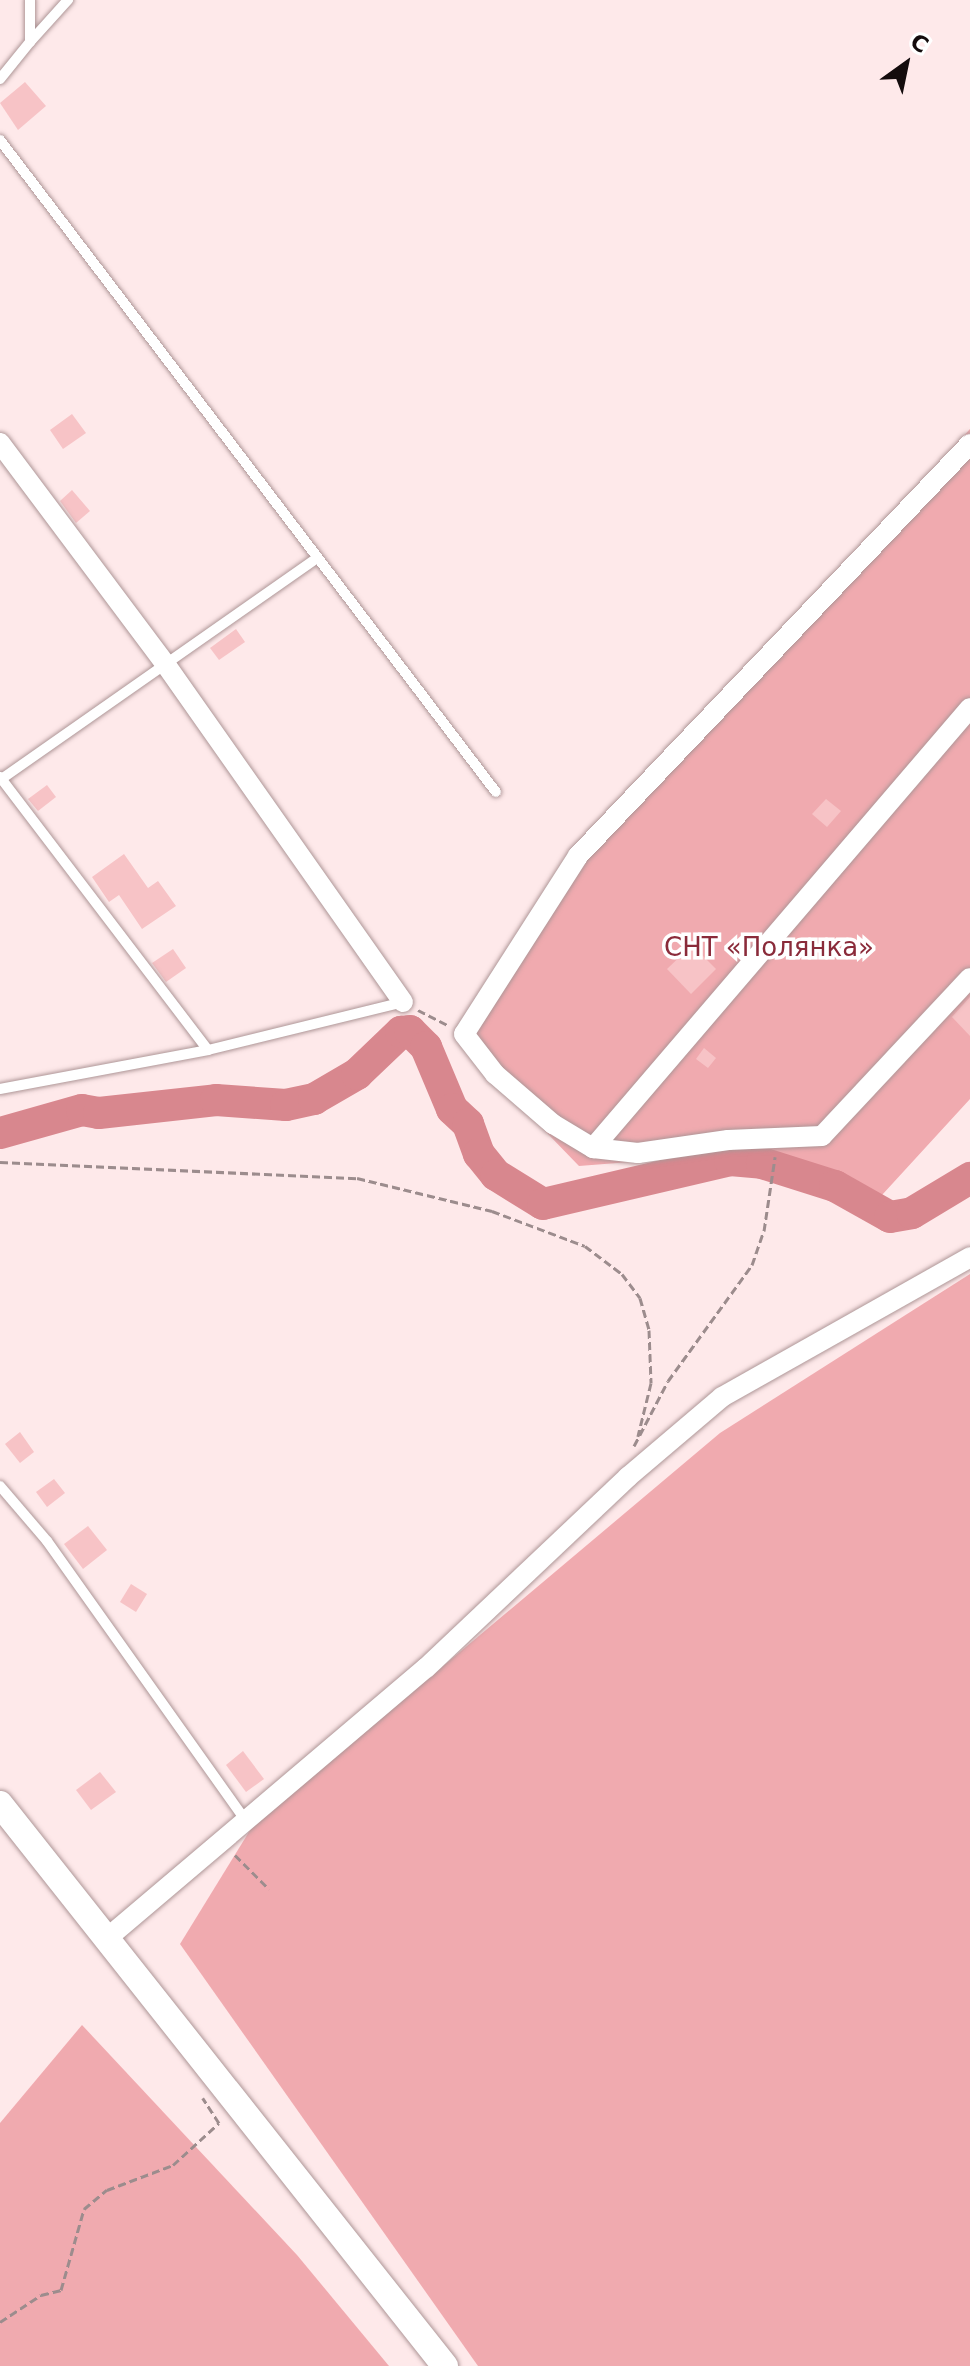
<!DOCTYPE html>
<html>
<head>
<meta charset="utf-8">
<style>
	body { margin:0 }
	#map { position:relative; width:970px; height:2366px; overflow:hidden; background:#fee9ea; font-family:"DejaVu Sans",sans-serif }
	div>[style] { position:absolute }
	.green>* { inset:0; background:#f0aaaf }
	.river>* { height:32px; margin:-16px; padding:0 16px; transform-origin:16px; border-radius:16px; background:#d8878e }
	.building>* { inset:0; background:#f7c3c6 }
	.path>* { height:3px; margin-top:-1.5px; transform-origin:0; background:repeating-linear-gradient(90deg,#9c8c8d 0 8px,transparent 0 12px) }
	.roads { filter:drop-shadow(0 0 2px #ae9697) drop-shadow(0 0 2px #ae9697) }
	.service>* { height:10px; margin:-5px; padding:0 5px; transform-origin:5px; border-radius:5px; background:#fff }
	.minor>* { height:20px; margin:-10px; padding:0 10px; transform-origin:10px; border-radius:10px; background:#fff }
	.tertiary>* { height:26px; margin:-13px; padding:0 13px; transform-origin:13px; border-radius:13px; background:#fff }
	span { translate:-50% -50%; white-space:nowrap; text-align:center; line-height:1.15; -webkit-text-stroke:7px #fff; paint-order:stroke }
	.park-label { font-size:26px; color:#8a2b3a }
	.north { position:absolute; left:866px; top:24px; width:80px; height:80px; -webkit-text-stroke:6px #fff; paint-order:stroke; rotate:33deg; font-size:22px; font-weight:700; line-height:32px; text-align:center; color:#140c0d }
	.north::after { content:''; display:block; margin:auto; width:28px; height:36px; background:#140c0d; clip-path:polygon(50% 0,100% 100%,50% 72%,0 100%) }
</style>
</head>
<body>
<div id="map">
	<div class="green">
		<i style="clip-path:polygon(970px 429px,970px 1099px,882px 1195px,770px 1151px,579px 1166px,456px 1039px,629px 801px)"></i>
		<i style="clip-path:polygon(970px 1274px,970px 2366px,478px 2366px,180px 1944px,252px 1827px,720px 1433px)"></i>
		<i style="clip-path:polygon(82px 2025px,297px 2255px,389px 2366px,0 2366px,0 2123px)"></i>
	</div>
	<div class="river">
		<i style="left:0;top:1133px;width:85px;rotate:-15.7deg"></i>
		<i style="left:82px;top:1110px;width:17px;rotate:10deg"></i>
		<i style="left:99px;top:1113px;width:118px;rotate:-6.3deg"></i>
		<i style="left:216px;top:1100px;width:70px;rotate:4.1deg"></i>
		<i style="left:286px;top:1105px;width:29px;rotate:-12deg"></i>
		<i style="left:314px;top:1099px;width:50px;rotate:-30.2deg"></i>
		<i style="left:357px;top:1074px;width:61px;rotate:-43.7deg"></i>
		<i style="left:401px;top:1032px;width:9px;rotate:-6deg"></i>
		<i style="left:410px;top:1031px;width:23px;rotate:45deg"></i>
		<i style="left:426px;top:1047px;width:67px;rotate:67.2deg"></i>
		<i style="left:452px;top:1109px;width:22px;rotate:43deg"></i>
		<i style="left:468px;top:1124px;width:32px;rotate:70deg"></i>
		<i style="left:479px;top:1154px;width:27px;rotate:51deg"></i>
		<i style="left:496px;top:1175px;width:55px;rotate:31.7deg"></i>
		<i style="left:543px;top:1204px;width:192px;rotate:-13.2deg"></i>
		<i style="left:730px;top:1160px;width:32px;rotate:5deg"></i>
		<i style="left:762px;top:1163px;width:77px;rotate:17.5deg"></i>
		<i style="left:835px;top:1186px;width:63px;rotate:29.4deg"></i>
		<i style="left:890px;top:1217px;width:22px;rotate:-10deg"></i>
		<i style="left:912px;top:1213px;width:68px;rotate:-31.1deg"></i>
	</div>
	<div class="building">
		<i style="clip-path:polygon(25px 82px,46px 106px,18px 130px,0 103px)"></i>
		<i style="clip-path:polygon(72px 414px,86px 433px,63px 449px,50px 430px)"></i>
		<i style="clip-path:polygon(72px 490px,90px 511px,76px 523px,60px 501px)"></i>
		<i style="clip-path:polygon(236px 629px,245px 642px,219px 660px,210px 648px)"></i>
		<i style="clip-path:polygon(47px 785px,56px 797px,38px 811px,28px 799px)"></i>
		<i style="clip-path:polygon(826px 799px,841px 811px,827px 827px,812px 814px)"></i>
		<i style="clip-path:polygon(124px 854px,148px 888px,158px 881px,176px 906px,142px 929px,119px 895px,109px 902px,92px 877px)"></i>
		<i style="clip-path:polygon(692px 945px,716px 969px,691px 994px,667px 969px)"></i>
		<i style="clip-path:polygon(173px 949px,186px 968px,166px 982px,152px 963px)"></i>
		<i style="clip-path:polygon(970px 997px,970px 1036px,952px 1017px)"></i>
		<i style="clip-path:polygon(704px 1048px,716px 1058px,708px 1068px,696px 1059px)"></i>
		<i style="clip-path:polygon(20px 1432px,34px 1452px,20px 1463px,5px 1444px)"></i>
		<i style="clip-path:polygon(54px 1479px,65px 1493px,47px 1507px,36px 1492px)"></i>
		<i style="clip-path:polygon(88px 1526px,107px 1550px,83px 1569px,64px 1544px)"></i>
		<i style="clip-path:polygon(131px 1584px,147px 1594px,136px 1612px,120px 1602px)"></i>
		<i style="clip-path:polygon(243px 1751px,264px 1779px,246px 1792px,226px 1765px)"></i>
		<i style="clip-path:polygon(100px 1772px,116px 1792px,91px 1810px,76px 1790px)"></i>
	</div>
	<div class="path">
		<i style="left:418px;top:1010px;width:33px;rotate:27deg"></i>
		<i style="left:0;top:1162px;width:357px;rotate:2.6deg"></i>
		<i style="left:357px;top:1178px;width:139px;rotate:13.7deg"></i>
		<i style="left:492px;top:1211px;width:99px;rotate:20.6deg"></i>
		<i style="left:585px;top:1246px;width:46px;rotate:37.1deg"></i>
		<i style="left:622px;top:1274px;width:30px;rotate:53deg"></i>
		<i style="left:640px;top:1298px;width:33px;rotate:74deg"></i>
		<i style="left:649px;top:1330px;width:53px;rotate:87.8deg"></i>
		<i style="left:651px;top:1383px;width:55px;rotate:103.8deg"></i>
		<i style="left:634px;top:1446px;width:73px;rotate:-62.4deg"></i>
		<i style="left:668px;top:1381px;width:143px;rotate:-54.1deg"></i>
		<i style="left:752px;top:1265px;width:36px;rotate:-71deg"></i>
		<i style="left:764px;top:1231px;width:75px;rotate:-81.5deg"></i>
		<i style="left:235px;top:1855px;width:48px;rotate:45deg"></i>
		<i style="left:0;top:2322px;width:49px;rotate:-33.4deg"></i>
		<i style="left:41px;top:2295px;width:21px;rotate:-14deg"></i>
		<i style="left:61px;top:2290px;width:84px;rotate:-74.1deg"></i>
		<i style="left:84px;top:2209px;width:30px;rotate:-40deg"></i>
		<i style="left:107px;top:2190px;width:71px;rotate:-20.7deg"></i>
		<i style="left:173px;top:2165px;width:62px;rotate:-42.4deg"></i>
		<i style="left:219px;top:2123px;width:30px;rotate:-123deg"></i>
	</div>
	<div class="roads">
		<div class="service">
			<i style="left:30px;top:42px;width:57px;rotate:-47.9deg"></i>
			<i style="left:0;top:79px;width:48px;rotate:-51deg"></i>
			<i style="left:30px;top:42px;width:42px;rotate:-90deg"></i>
			<i style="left:0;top:140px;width:819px;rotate:52.74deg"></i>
			<i style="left:0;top:777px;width:343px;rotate:52.7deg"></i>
			<i style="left:0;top:780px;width:386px;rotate:-35deg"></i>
			<i style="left:0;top:1089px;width:212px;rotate:-10.6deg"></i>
			<i style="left:208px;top:1050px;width:201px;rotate:-13.8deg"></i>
			<i style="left:0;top:1486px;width:72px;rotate:49.5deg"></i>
			<i style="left:47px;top:1541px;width:344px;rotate:54.6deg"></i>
		</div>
		<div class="minor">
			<i style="left:0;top:443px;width:277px;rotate:53.2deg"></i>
			<i style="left:166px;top:665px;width:412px;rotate:54.9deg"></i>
			<i style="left:970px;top:444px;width:569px;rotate:133.58deg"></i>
			<i style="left:578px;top:856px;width:211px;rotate:122.6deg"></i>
			<i style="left:464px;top:1034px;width:51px;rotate:52.2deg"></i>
			<i style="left:495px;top:1074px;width:77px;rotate:40.8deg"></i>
			<i style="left:553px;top:1124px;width:47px;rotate:31deg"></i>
			<i style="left:593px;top:1148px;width:45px;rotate:6.3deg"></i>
			<i style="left:638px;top:1153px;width:91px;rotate:-8.2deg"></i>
			<i style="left:728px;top:1140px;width:94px;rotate:-2.4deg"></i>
			<i style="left:822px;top:1136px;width:216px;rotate:-46.9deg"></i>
			<i style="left:593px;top:1148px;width:579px;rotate:-49.41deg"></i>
			<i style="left:105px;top:1940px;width:421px;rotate:-40.3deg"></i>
			<i style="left:426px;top:1668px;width:278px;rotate:-43.4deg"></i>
			<i style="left:628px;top:1477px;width:123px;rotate:-40.4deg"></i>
			<i style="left:722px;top:1397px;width:285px;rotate:-29.4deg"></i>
		</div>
		<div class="tertiary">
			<i style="left:0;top:1804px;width:717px;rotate:51.63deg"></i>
		</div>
	</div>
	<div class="park-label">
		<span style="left:769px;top:948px">СНТ «Полянка»</span>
	</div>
	<div class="north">С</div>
</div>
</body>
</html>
